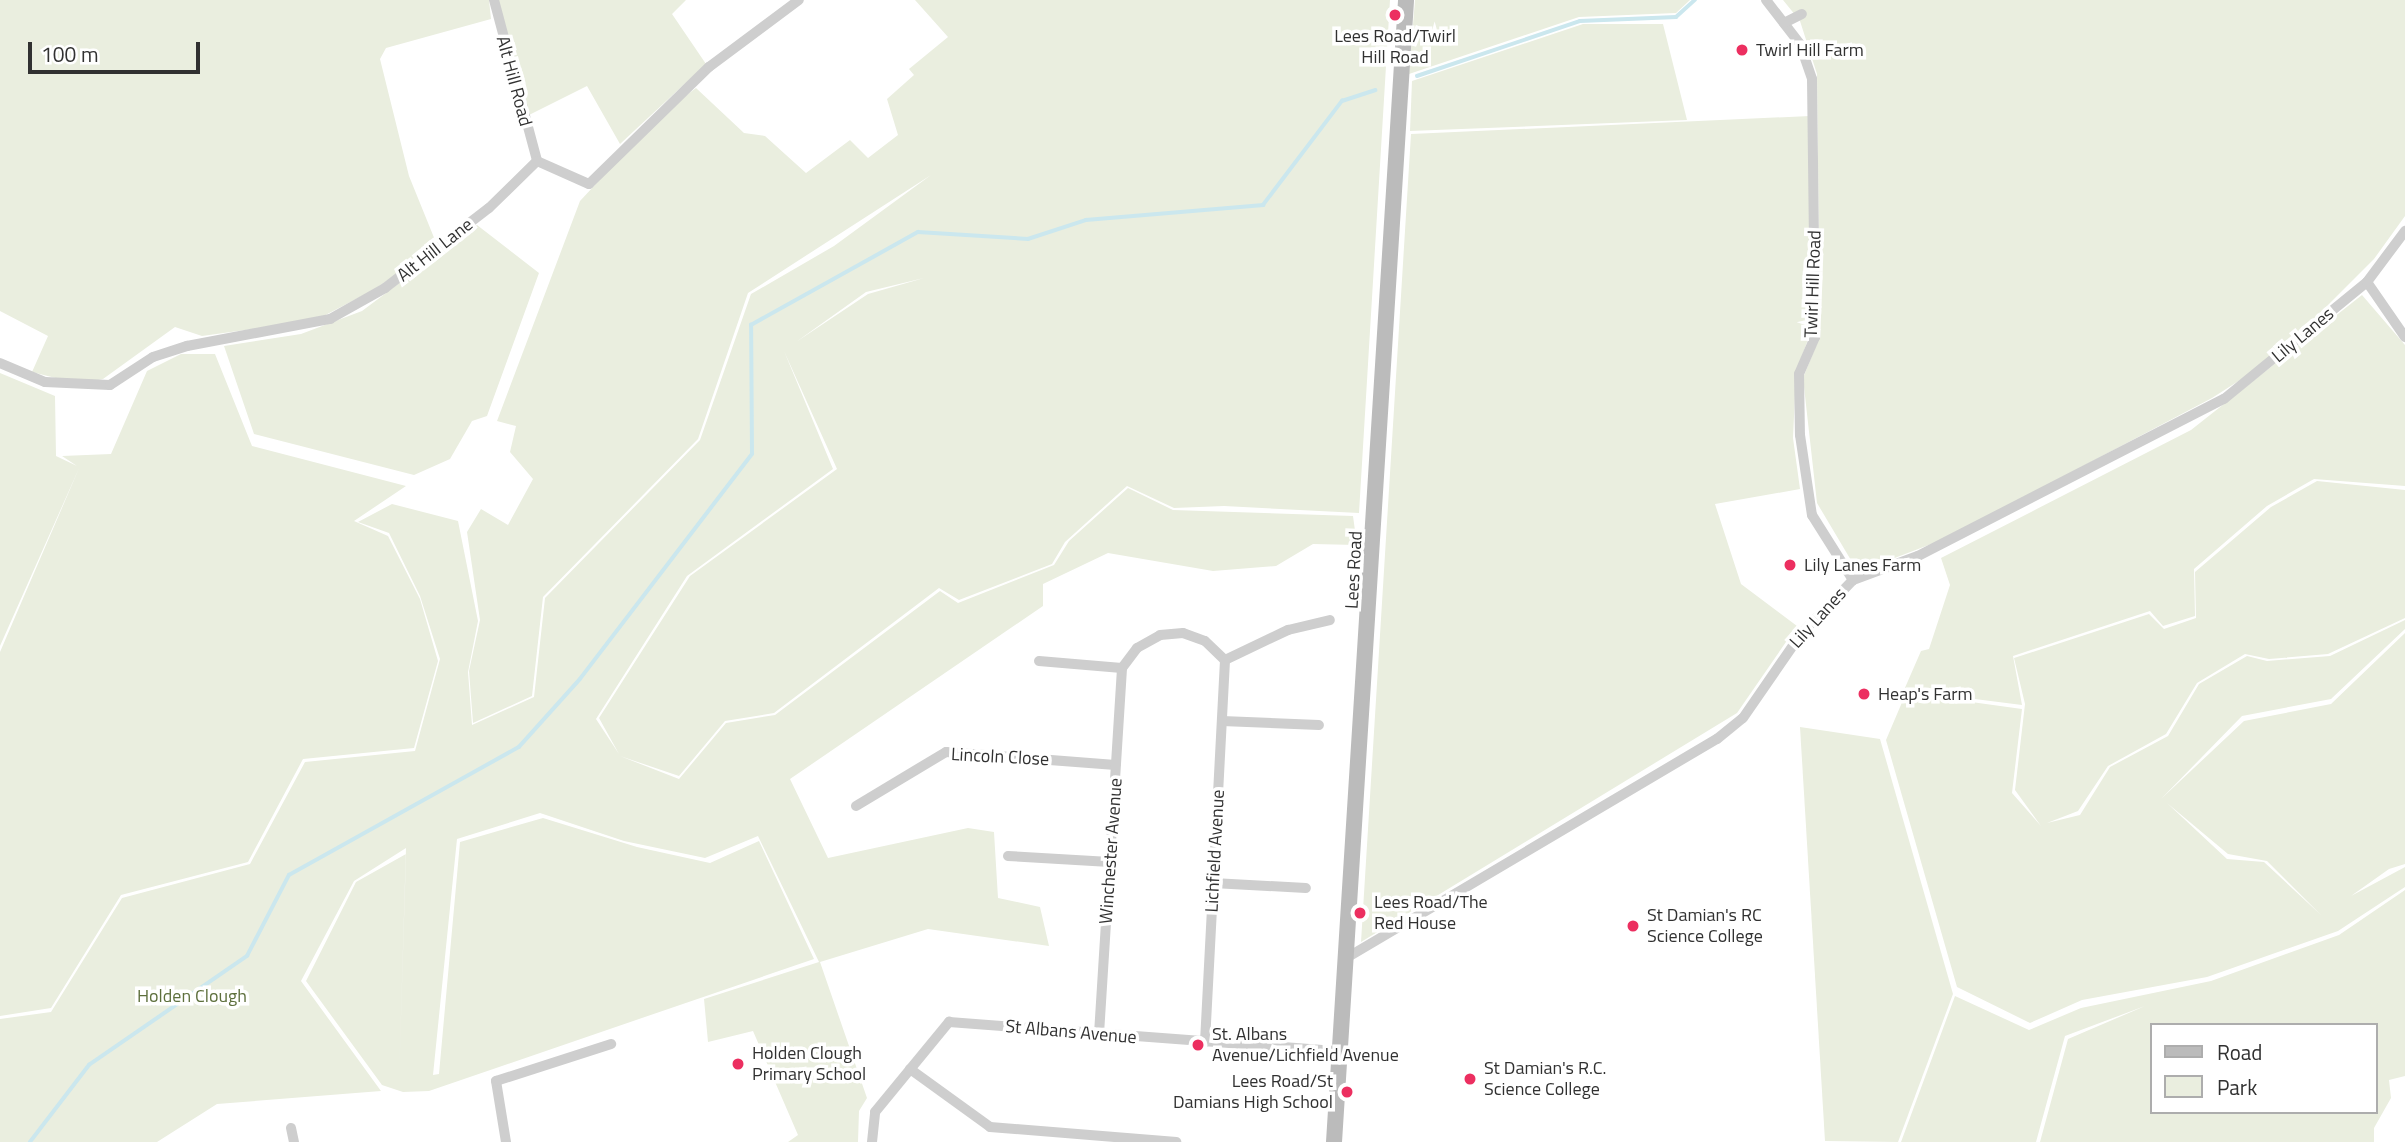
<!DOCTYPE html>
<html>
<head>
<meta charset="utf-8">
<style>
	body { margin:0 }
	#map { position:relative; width:2405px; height:1142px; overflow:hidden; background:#fff; font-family:"Titillium Web",sans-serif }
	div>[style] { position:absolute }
	.green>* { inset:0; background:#eaeedf }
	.stream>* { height:3.5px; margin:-1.75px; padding:0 1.75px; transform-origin:1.75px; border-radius:1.75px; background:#cbe7ee }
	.minor>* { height:10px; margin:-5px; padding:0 5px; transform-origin:5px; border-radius:5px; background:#cecece }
	.secondary>* { height:16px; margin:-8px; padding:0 8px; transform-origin:8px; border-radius:8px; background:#bbb }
	.dots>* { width:19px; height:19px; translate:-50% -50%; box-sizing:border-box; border:4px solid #fff; border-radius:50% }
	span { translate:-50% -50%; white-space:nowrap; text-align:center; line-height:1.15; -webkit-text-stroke:7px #fff; paint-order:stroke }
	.poi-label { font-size:18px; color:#313131 }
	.left { translate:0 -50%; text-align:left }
	.right { translate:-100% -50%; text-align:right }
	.street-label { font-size:18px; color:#313131 }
	.park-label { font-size:18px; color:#5d6f3c }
	.legend { position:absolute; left:2150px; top:1023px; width:228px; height:91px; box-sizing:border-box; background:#fff; border:2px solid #adadad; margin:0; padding:9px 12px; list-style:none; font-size:21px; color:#313131 }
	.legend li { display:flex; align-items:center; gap:14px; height:35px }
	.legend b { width:35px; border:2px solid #adadad }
	.scale { position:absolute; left:28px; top:42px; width:172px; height:32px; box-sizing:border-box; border:4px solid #313131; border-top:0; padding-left:9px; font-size:21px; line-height:24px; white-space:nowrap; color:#313131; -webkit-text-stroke:5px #fff; paint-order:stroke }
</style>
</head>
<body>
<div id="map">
	<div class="green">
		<i style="clip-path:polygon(0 0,489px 0,491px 19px,386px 48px,380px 59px,409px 176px,437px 245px,375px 289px,316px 320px,202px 336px,175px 327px,103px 379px,79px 384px,32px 372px,48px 336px,0 311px)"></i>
		<i style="clip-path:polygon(498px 0,686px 0,672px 14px,706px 64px,620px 144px,587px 86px,525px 117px)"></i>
		<i style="clip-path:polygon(evenodd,915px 0,1390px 0,1359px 513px,1224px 506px,1174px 508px,1127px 486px,1065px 542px,1052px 564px,959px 600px,939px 588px,774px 713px,725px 721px,679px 776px,620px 756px,679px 779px,726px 723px,775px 715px,940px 591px,958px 603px,1054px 565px,1069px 541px,1128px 488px,1173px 510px,1353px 516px,1357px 545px,1313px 544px,1276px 566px,1213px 571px,1108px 553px,1043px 584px,1043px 606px,790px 779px,828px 858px,968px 828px,994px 832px,998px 898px,1040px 907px,1049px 946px,928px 929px,820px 962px,867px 1098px,859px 1111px,858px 1142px,788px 1142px,798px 1135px,753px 1031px,708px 1042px,704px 999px,819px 962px,758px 836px,705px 858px,624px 841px,540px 813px,457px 839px,433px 1075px,439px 1074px,460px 842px,543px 818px,637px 847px,710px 863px,759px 841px,814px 959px,429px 1091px,403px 1092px,382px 1085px,306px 981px,356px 882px,406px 854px,399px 1082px,406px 848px,354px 881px,301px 981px,381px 1091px,217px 1104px,157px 1142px,0 1142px,0 1019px,51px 1012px,122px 898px,250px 864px,305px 762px,415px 751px,440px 659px,420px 596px,389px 533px,358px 522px,392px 504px,458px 521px,478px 621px,468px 672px,472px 725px,534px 697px,545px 598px,700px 440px,751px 294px,834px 246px,931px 175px,748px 293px,698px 439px,543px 597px,532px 696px,473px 723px,469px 671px,480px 620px,467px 532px,481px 509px,508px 525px,533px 479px,510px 452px,516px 426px,497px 421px,580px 201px,659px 116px,696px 88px,744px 133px,765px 136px,806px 173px,850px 140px,868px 158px,898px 135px,887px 99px,914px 75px,909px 69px,948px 37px,915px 0,924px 278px,868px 294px,796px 342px,866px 292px,924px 278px,915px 0,784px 351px,837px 469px,690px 576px,599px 718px,619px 754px,596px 719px,687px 576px,833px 469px,784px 351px)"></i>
		<i style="clip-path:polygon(1415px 0,1690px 0,1676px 13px,1579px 17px,1409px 74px)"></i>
		<i style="clip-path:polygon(1783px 0,2405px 0,2405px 216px,2374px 259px,2276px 357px,2212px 398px,1947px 538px,1858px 572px,1817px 503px,1803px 378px,1820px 336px,1817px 74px,1800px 21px)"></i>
		<i style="clip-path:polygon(1583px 24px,1663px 24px,1687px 120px,1410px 131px,1412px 81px)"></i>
		<i style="clip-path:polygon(1810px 116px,1810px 334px,1796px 372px,1793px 438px,1800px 489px,1715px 504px,1741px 584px,1797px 626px,1737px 713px,1361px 942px,1411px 134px)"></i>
		<i style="clip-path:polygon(477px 225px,539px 273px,487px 416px,472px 421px,450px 459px,414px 475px,254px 434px,224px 346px,301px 334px,362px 311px)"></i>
		<i style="clip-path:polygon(2362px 295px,2405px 345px,2405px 486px,2314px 479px,2267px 506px,2194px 569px,2195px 616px,2163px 626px,2150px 611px,2013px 656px,2022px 705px,1904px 690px,1921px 651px,1929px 649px,1950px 585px,1941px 558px,2191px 430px)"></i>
		<i style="clip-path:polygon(181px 354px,215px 354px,252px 446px,406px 486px,354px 521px,388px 536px,420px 599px,438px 661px,414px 748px,303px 759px,248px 862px,121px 895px,51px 1008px,0 1016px,0 652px,80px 466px,0 646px,0 373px,55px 396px,56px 456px,77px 466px,62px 456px,111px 454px,147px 371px)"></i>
		<i style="clip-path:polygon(evenodd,2317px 481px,2405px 490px,2405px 618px,2328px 654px,2269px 659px,2245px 654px,2197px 683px,2166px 734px,2108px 766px,2078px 811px,2047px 823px,2080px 815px,2110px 767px,2168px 736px,2199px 684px,2247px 656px,2267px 661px,2330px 656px,2405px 620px,2405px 629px,2331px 699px,2242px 716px,2161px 799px,2244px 721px,2331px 704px,2405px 633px,2405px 864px,2389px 869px,2351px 896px,2405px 867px,2405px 887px,2338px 931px,2207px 977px,2082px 1000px,2030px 1023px,1957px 987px,1886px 740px,1906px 693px,2022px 709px,2012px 793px,2041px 826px,2015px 790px,2025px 704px,2014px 658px,2149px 614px,2164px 629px,2196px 618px,2195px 572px,2271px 507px,2317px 481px,2167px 803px,2228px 854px,2267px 861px,2321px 915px,2264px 862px,2227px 859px,2167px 803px)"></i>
		<i style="clip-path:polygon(1800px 727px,1880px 739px,1953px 994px,1898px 1142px,1825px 1141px)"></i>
		<i style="clip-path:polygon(evenodd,2405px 890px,2405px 1076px,2389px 1080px,2391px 1098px,2374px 1128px,2374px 1142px,2040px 1142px,2068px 1039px,2145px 1006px,2065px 1036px,2036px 1142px,1901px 1142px,1955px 996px,2029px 1030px,2081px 1008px,2211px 981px,2339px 935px,2405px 890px,2151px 1025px,2375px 1025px,2375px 1112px,2151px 1112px,2151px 1025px)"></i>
	</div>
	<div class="stream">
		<i style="left:1417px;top:76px;width:172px;rotate:-18.6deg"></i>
		<i style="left:1580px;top:21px;width:96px;rotate:-2.4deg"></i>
		<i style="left:1676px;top:17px;width:25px;rotate:-42deg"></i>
		<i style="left:30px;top:1142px;width:97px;rotate:-52.5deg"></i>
		<i style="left:89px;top:1065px;width:192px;rotate:-34.6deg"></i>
		<i style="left:247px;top:956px;width:91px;rotate:-62.6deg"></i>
		<i style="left:289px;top:875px;width:263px;rotate:-29.1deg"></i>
		<i style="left:519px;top:747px;width:91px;rotate:-48.1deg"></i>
		<i style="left:580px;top:679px;width:283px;rotate:-52.6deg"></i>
		<i style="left:752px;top:454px;width:129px;rotate:-90.4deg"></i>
		<i style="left:751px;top:325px;width:191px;rotate:-29.1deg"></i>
		<i style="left:918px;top:232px;width:110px;rotate:3.6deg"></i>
		<i style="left:1028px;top:239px;width:61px;rotate:-18.1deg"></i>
		<i style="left:1086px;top:220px;width:178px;rotate:-4.8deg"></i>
		<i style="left:1263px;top:205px;width:131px;rotate:-52.8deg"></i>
		<i style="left:1342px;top:101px;width:35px;rotate:-18deg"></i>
	</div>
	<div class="minor">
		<i style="left:494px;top:0;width:167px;rotate:75deg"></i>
		<i style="left:1766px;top:0;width:56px;rotate:52.3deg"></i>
		<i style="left:1800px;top:44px;width:37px;rotate:71deg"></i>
		<i style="left:1812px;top:79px;width:258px;rotate:89.3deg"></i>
		<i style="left:1815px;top:337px;width:40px;rotate:113.4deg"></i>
		<i style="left:1799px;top:374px;width:61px;rotate:89.1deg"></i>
		<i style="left:1800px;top:435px;width:81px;rotate:81.5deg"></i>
		<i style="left:1812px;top:515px;width:77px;rotate:57.8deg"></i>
		<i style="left:1784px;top:23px;width:20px;rotate:-27deg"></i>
		<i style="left:2367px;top:282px;width:67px;rotate:55.4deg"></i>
		<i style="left:0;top:363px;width:49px;rotate:22.9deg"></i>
		<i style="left:45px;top:382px;width:65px;rotate:2.6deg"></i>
		<i style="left:110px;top:385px;width:51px;rotate:-33.1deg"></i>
		<i style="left:153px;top:357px;width:36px;rotate:-18deg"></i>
		<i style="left:187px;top:346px;width:146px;rotate:-10.7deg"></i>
		<i style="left:330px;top:319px;width:63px;rotate:-29.4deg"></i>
		<i style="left:385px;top:288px;width:131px;rotate:-37.6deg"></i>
		<i style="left:489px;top:208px;width:67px;rotate:-44.4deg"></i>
		<i style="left:537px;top:161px;width:57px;rotate:23.9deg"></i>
		<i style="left:589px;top:184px;width:168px;rotate:-44.3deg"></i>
		<i style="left:709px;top:67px;width:112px;rotate:-36.7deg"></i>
		<i style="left:1039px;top:661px;width:83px;rotate:4.8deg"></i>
		<i style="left:1122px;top:668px;width:25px;rotate:-53deg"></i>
		<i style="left:1137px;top:648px;width:26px;rotate:-29deg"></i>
		<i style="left:1160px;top:635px;width:23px;rotate:-5deg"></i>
		<i style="left:1183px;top:633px;width:23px;rotate:20deg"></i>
		<i style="left:1205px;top:641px;width:28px;rotate:44deg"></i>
		<i style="left:1225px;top:660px;width:70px;rotate:-25.5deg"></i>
		<i style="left:1288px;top:630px;width:43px;rotate:-13.4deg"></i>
		<i style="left:1222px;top:721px;width:97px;rotate:2.4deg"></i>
		<i style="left:856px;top:806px;width:105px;rotate:-31deg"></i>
		<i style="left:946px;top:752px;width:170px;rotate:4.4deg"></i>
		<i style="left:1008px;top:856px;width:102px;rotate:3.4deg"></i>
		<i style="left:1213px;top:883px;width:93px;rotate:3.1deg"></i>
		<i style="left:1348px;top:957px;width:429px;rotate:-30.6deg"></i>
		<i style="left:1717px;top:739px;width:33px;rotate:-39deg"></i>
		<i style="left:1743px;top:718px;width:102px;rotate:-55.4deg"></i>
		<i style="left:1801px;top:634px;width:75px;rotate:-46.1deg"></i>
		<i style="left:1853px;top:580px;width:69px;rotate:-20.3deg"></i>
		<i style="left:1918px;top:556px;width:344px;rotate:-27.2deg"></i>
		<i style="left:2224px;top:399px;width:185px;rotate:-39.3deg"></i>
		<i style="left:2367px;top:282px;width:64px;rotate:-53.3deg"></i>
		<i style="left:1099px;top:1034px;width:367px;rotate:-86.4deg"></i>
		<i style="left:1205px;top:1042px;width:383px;rotate:-87deg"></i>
		<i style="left:910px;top:1069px;width:99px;rotate:35.9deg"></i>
		<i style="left:990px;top:1127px;width:187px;rotate:4.6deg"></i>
		<i style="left:291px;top:1128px;width:14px;rotate:78deg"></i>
		<i style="left:506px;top:1142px;width:62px;rotate:-99.3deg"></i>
		<i style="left:496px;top:1081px;width:121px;rotate:-17.8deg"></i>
		<i style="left:872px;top:1142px;width:30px;rotate:-84deg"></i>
		<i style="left:875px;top:1112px;width:117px;rotate:-50.6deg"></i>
		<i style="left:949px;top:1022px;width:391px;rotate:4.3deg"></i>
	</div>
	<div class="secondary">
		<i style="left:1334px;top:1142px;width:1144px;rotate:-86.39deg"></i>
	</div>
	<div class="dots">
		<i style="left:1395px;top:15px;background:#ec2f60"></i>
		<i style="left:1742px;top:50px;background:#ec2f60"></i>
		<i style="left:1790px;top:565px;background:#ec2f60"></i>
		<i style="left:1864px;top:694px;background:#ec2f60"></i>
		<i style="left:1360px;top:913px;background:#ec2f60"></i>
		<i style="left:1633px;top:926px;background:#ec2f60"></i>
		<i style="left:1198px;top:1045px;background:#ec2f60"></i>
		<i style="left:738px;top:1064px;background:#ec2f60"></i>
		<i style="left:1470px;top:1079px;background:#ec2f60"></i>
		<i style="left:1347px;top:1092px;background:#ec2f60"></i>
	</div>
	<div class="poi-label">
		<span style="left:1395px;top:47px">Lees Road/Twirl<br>Hill Road</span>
		<span class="left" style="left:1756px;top:50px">Twirl Hill Farm</span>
		<span class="left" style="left:1804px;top:565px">Lily Lanes Farm</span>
		<span class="left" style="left:1878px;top:694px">Heap's Farm</span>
		<span class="left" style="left:1374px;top:913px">Lees Road/The<br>Red House</span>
		<span class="left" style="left:1647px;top:926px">St Damian's RC<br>Science College</span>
		<span class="left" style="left:1212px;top:1045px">St. Albans<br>Avenue/Lichfield Avenue</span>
		<span class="left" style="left:752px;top:1064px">Holden Clough<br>Primary School</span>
		<span class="left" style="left:1484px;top:1079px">St Damian's R.C.<br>Science College</span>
		<span class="right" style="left:1333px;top:1092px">Lees Road/St<br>Damians High School</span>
	</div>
	<div class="street-label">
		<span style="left:514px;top:81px;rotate:75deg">Alt Hill Road</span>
		<span style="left:435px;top:250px;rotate:-38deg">Alt Hill Lane</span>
		<span style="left:1813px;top:284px;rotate:-88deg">Twirl Hill Road</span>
		<span style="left:2303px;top:335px;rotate:-40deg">Lily Lanes</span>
		<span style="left:1354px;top:570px;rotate:-87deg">Lees Road</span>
		<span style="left:1818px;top:618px;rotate:-48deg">Lily Lanes</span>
		<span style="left:1000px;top:757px;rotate:3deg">Lincoln Close</span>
		<span style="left:1111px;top:851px;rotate:-86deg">Winchester Avenue</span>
		<span style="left:1215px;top:851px;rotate:-87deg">Lichfield Avenue</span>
		<span style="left:1071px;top:1032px;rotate:5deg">St Albans Avenue</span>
	</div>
	<div class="park-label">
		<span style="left:192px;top:996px">Holden Clough</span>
	</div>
	<ul class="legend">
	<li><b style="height:9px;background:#bbb"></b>Road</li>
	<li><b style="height:19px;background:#eaeedf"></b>Park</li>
	</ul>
	<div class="scale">100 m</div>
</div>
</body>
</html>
